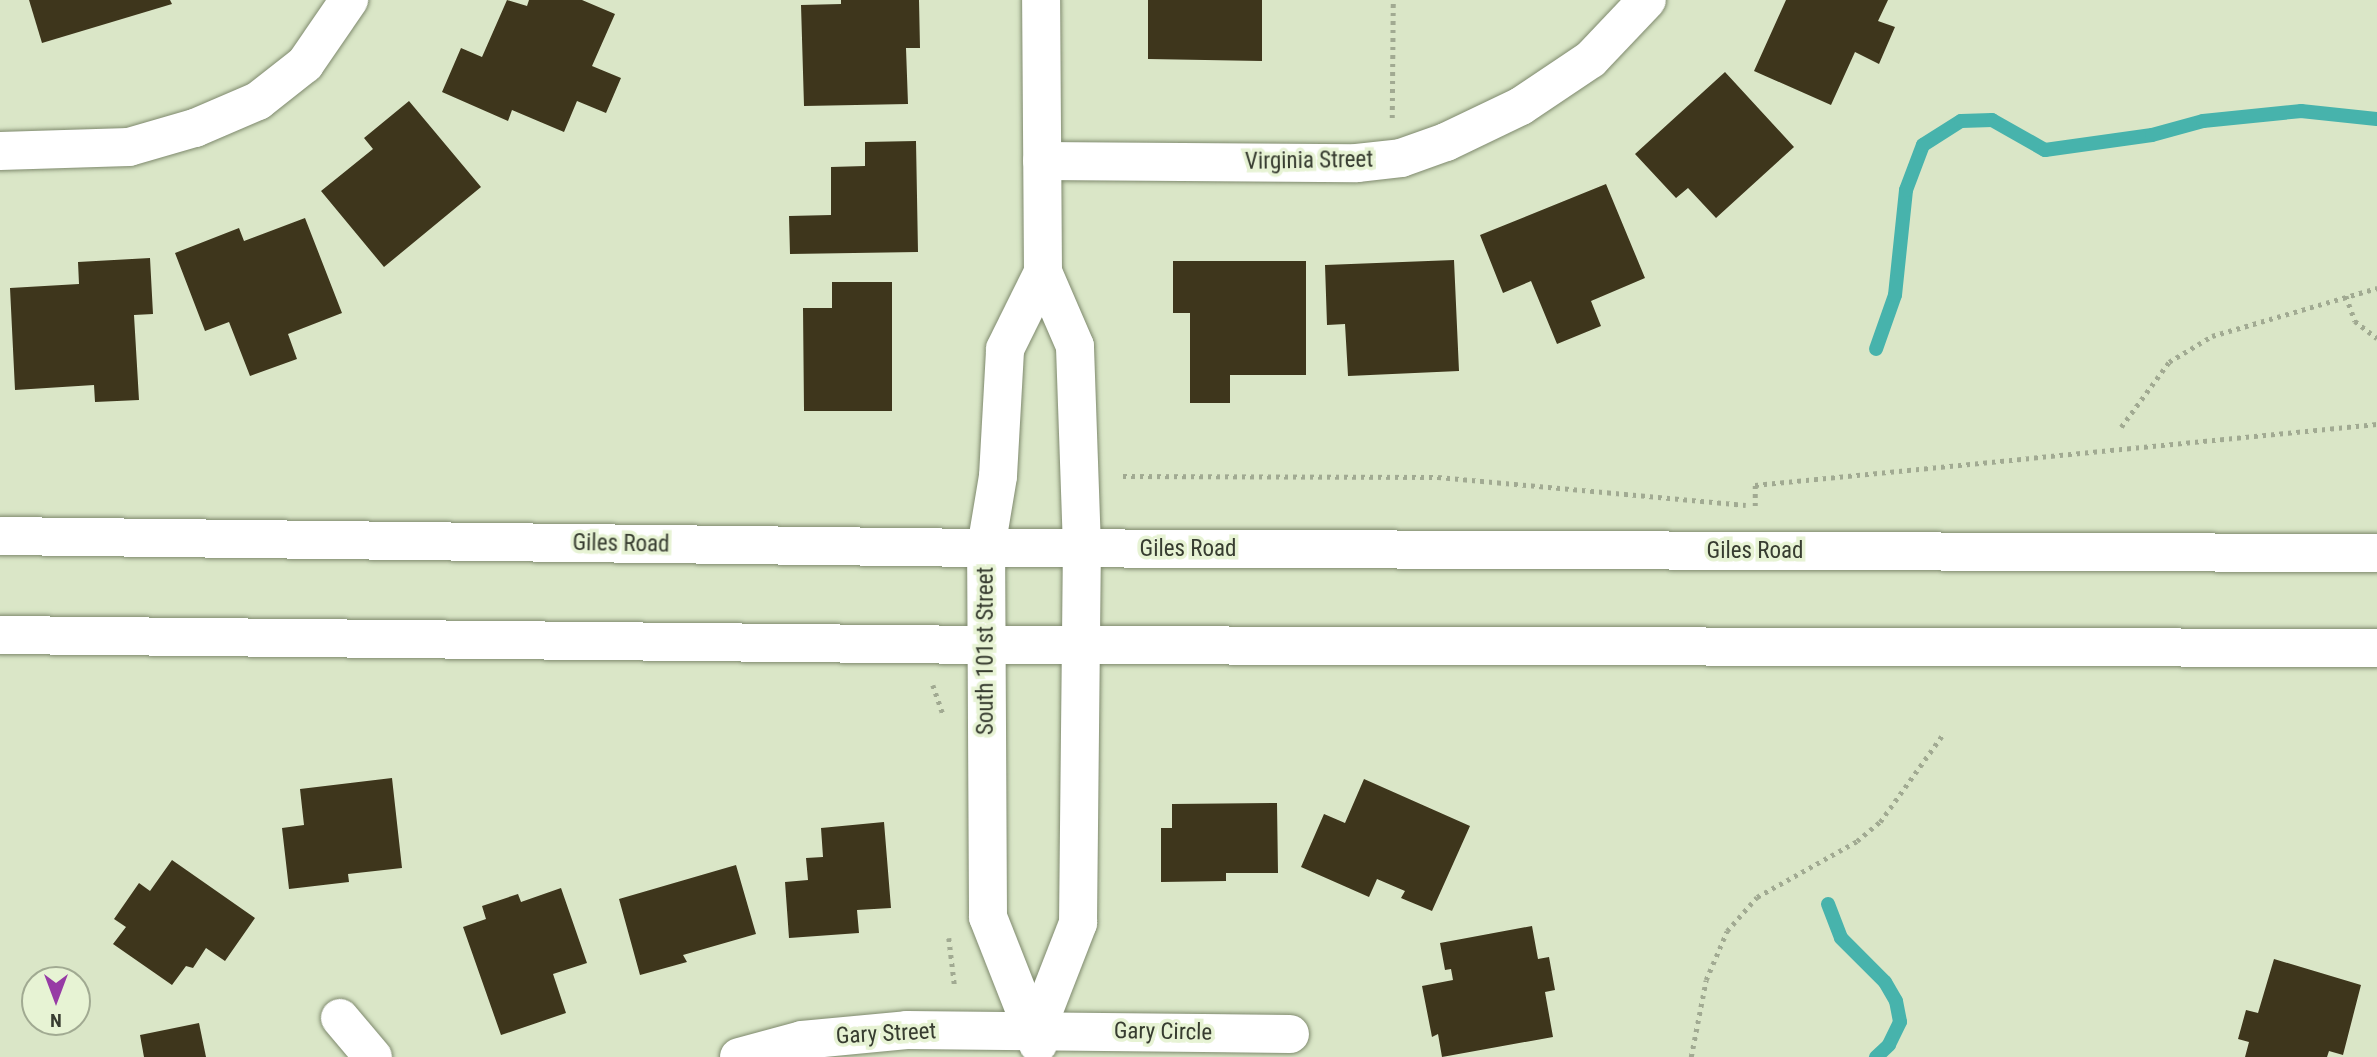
<!DOCTYPE html>
<html>
<head>
<meta charset="utf-8">
<style>
	body { margin:0 }
	#map { position:relative; width:2377px; height:1057px; overflow:hidden; background:#dae6c7; font-family:"Roboto Condensed",sans-serif }
	div>[style] { position:absolute }
	.stream>* { height:14px; margin:-7px; padding:0 7px; transform-origin:7px; border-radius:7px; background:#47b3ac }
	.building>* { inset:0; background:#3e361c }
	.path>* { height:4.5px; margin-top:-2.25px; transform-origin:0; background:repeating-linear-gradient(90deg,#a1aa92 0 3.5px,transparent 0 8.5px) }
	.roads { filter:drop-shadow(0 0 2px #7e896d) drop-shadow(0 0 2px #7e896d) }
	.minor>* { height:38px; margin:-19px; padding:0 19px; transform-origin:19px; border-radius:19px; background:#fff }
	.primary>* { height:38px; margin:-19px; padding:0 19px; transform-origin:19px; border-radius:19px; background:#fff }
	span { translate:-50% -50%; white-space:nowrap; text-align:center; line-height:1.15; -webkit-text-stroke:7px #e7f3d4; paint-order:stroke }
	.street-label { font-size:23px; color:#373c30 }
	.north { position:absolute; left:21px; top:966px; width:70px; height:70px; box-sizing:border-box; background:#e7f3d4; border:2px solid #a1aa92; border-radius:50%; rotate:180deg; font-size:19px; font-weight:700; line-height:28px; text-align:center; color:#373c30 }
	.north::after { content:''; display:block; margin:auto; width:24px; height:32px; background:#973ba5; clip-path:polygon(50% 0,100% 100%,50% 72%,0 100%) }
</style>
</head>
<body>
<div id="map">
	<div class="stream">
		<i style="left:1876px;top:349px;width:57px;rotate:-70.6deg"></i>
		<i style="left:1895px;top:295px;width:106px;rotate:-84deg"></i>
		<i style="left:1906px;top:190px;width:48px;rotate:-69.3deg"></i>
		<i style="left:1923px;top:145px;width:45px;rotate:-32.3deg"></i>
		<i style="left:1961px;top:121px;width:31px;rotate:-2deg"></i>
		<i style="left:1992px;top:120px;width:61px;rotate:29.5deg"></i>
		<i style="left:2045px;top:150px;width:108px;rotate:-8deg"></i>
		<i style="left:2152px;top:135px;width:53px;rotate:-15.4deg"></i>
		<i style="left:2203px;top:121px;width:99px;rotate:-5.8deg"></i>
		<i style="left:2301px;top:111px;width:76px;rotate:6deg"></i>
		<i style="left:1828px;top:904px;width:36px;rotate:69deg"></i>
		<i style="left:1841px;top:938px;width:62px;rotate:45deg"></i>
		<i style="left:1885px;top:982px;width:22px;rotate:60deg"></i>
		<i style="left:1896px;top:1001px;width:21px;rotate:79deg"></i>
		<i style="left:1900px;top:1022px;width:25px;rotate:116deg"></i>
		<i style="left:1889px;top:1045px;width:18px;rotate:137deg"></i>
	</div>
	<div class="building">
		<i style="clip-path:polygon(29px 0,170px 0,172px 4px,42px 43px)"></i>
		<i style="clip-path:polygon(507px 0,527px 6px,529px 0,582px 0,615px 14px,592px 66px,621px 78px,606px 113px,577px 101px,564px 132px,512px 110px,508px 121px,442px 92px,461px 48px,482px 57px)"></i>
		<i style="clip-path:polygon(841px 0,919px 0,920px 48px,906px 48px,908px 104px,804px 106px,801px 5px,841px 4px)"></i>
		<i style="clip-path:polygon(1148px 0,1262px 0,1262px 61px,1148px 59px)"></i>
		<i style="clip-path:polygon(1786px 0,1888px 0,1878px 21px,1895px 27px,1879px 64px,1855px 52px,1831px 105px,1754px 71px)"></i>
		<i style="clip-path:polygon(1725px 72px,1794px 147px,1716px 218px,1688px 188px,1676px 198px,1635px 154px)"></i>
		<i style="clip-path:polygon(409px 101px,481px 187px,384px 267px,321px 191px,373px 149px,364px 138px)"></i>
		<i style="clip-path:polygon(916px 141px,918px 252px,790px 254px,789px 216px,831px 215px,831px 167px,865px 166px,865px 142px)"></i>
		<i style="clip-path:polygon(1606px 184px,1645px 278px,1591px 301px,1601px 326px,1557px 344px,1531px 281px,1503px 293px,1480px 235px)"></i>
		<i style="clip-path:polygon(305px 218px,342px 313px,288px 334px,297px 359px,250px 376px,229px 322px,205px 331px,175px 253px,239px 228px,244px 241px)"></i>
		<i style="clip-path:polygon(150px 258px,153px 314px,134px 315px,139px 400px,95px 402px,94px 385px,15px 390px,10px 288px,79px 284px,78px 262px)"></i>
		<i style="clip-path:polygon(1454px 260px,1459px 371px,1348px 376px,1345px 324px,1327px 325px,1325px 265px)"></i>
		<i style="clip-path:polygon(1173px 261px,1306px 261px,1306px 375px,1230px 375px,1230px 403px,1190px 403px,1190px 313px,1173px 313px)"></i>
		<i style="clip-path:polygon(832px 282px,892px 282px,892px 411px,804px 411px,803px 308px,832px 308px)"></i>
		<i style="clip-path:polygon(392px 778px,402px 868px,348px 874px,349px 882px,289px 889px,282px 828px,304px 825px,300px 789px)"></i>
		<i style="clip-path:polygon(1364px 779px,1470px 826px,1432px 911px,1401px 898px,1405px 891px,1377px 879px,1369px 897px,1301px 867px,1324px 814px,1345px 823px)"></i>
		<i style="clip-path:polygon(1277px 803px,1278px 873px,1226px 873px,1226px 881px,1161px 882px,1161px 828px,1172px 828px,1172px 804px)"></i>
		<i style="clip-path:polygon(884px 822px,891px 908px,857px 910px,859px 933px,789px 938px,785px 882px,808px 880px,806px 858px,823px 857px,821px 828px)"></i>
		<i style="clip-path:polygon(172px 860px,255px 918px,225px 961px,206px 948px,193px 968px,186px 966px,172px 985px,113px 944px,126px 927px,114px 919px,139px 883px,150px 891px)"></i>
		<i style="clip-path:polygon(736px 865px,756px 934px,683px 955px,687px 962px,640px 975px,619px 899px)"></i>
		<i style="clip-path:polygon(561px 888px,587px 963px,553px 974px,566px 1013px,501px 1035px,463px 927px,486px 919px,482px 906px,518px 894px,521px 902px)"></i>
		<i style="clip-path:polygon(1532px 926px,1538px 959px,1549px 957px,1555px 990px,1545px 992px,1553px 1037px,1442px 1057px,1438px 1034px,1432px 1037px,1422px 986px,1453px 980px,1451px 969px,1445px 970px,1440px 943px)"></i>
		<i style="clip-path:polygon(2274px 959px,2361px 985px,2343px 1055px,2329px 1051px,2327px 1057px,2245px 1057px,2249px 1042px,2238px 1039px,2246px 1010px,2258px 1013px)"></i>
		<i style="clip-path:polygon(199px 1023px,206px 1057px,144px 1057px,140px 1035px)"></i>
	</div>
	<div class="path">
		<i style="left:1392px;top:118px;width:118px;rotate:-89.5deg"></i>
		<i style="left:2346px;top:296px;width:27px;rotate:70deg"></i>
		<i style="left:2355px;top:321px;width:28px;rotate:38deg"></i>
		<i style="left:2121px;top:427px;width:81px;rotate:-53.6deg"></i>
		<i style="left:2169px;top:362px;width:50px;rotate:-31.2deg"></i>
		<i style="left:2212px;top:336px;width:172px;rotate:-16.2deg"></i>
		<i style="left:1123px;top:476px;width:315px;rotate:0.2deg"></i>
		<i style="left:1438px;top:477px;width:309px;rotate:5.2deg"></i>
		<i style="left:1755px;top:506px;width:21px;rotate:-90deg"></i>
		<i style="left:1755px;top:485px;width:625px;rotate:-5.6deg"></i>
		<i style="left:933px;top:685px;width:31px;rotate:71deg"></i>
		<i style="left:949px;top:938px;width:50px;rotate:83.2deg"></i>
		<i style="left:1691px;top:1057px;width:78px;rotate:-79deg"></i>
		<i style="left:1706px;top:980px;width:53px;rotate:-66.8deg"></i>
		<i style="left:1727px;top:931px;width:45px;rotate:-48.6deg"></i>
		<i style="left:1757px;top:897px;width:115px;rotate:-29.2deg"></i>
		<i style="left:1857px;top:841px;width:30px;rotate:-40deg"></i>
		<i style="left:1880px;top:822px;width:110px;rotate:-54.3deg"></i>
	</div>
	<div class="roads">
		<div class="minor">
			<i style="left:0;top:151px;width:129px;rotate:-1.8deg"></i>
			<i style="left:129px;top:147px;width:69px;rotate:-16.1deg"></i>
			<i style="left:195px;top:128px;width:69px;rotate:-23.2deg"></i>
			<i style="left:258px;top:101px;width:60px;rotate:-38.2deg"></i>
			<i style="left:305px;top:64px;width:78px;rotate:-55.5deg"></i>
			<i style="left:1042px;top:161px;width:315px;rotate:0.4deg"></i>
			<i style="left:1357px;top:163px;width:44px;rotate:-6.5deg"></i>
			<i style="left:1401px;top:158px;width:48px;rotate:-19.6deg"></i>
			<i style="left:1446px;top:142px;width:83px;rotate:-25.6deg"></i>
			<i style="left:1521px;top:106px;width:84px;rotate:-33.9deg"></i>
			<i style="left:1591px;top:59px;width:81px;rotate:-46.5deg"></i>
			<i style="left:340px;top:1018px;width:51px;rotate:49.8deg"></i>
			<i style="left:1036px;top:1031px;width:116px;rotate:-68.7deg"></i>
			<i style="left:1078px;top:923px;width:375px;rotate:-89.4deg"></i>
			<i style="left:1082px;top:548px;width:202px;rotate:-92deg"></i>
			<i style="left:1075px;top:346px;width:81px;rotate:-113.4deg"></i>
			<i style="left:1043px;top:272px;width:272px;rotate:-90.4deg"></i>
			<i style="left:1038px;top:1044px;width:136px;rotate:-111.5deg"></i>
			<i style="left:988px;top:917px;width:369px;rotate:-90.3deg"></i>
			<i style="left:986px;top:548px;width:73px;rotate:-80.5deg"></i>
			<i style="left:998px;top:476px;width:127px;rotate:-86.8deg"></i>
			<i style="left:1005px;top:349px;width:86px;rotate:-63.7deg"></i>
			<i style="left:739px;top:1057px;width:65px;rotate:-15.1deg"></i>
			<i style="left:802px;top:1040px;width:105px;rotate:-5.4deg"></i>
			<i style="left:907px;top:1030px;width:383px;rotate:0.6deg"></i>
		</div>
		<div class="primary">
			<i style="left:0;top:536px;width:986px;rotate:0.7deg"></i>
			<i style="left:986px;top:548px;width:1391px;rotate:0.21deg"></i>
			<i style="left:0;top:635px;width:985px;rotate:0.58deg"></i>
			<i style="left:985px;top:645px;width:1392px;rotate:0.12deg"></i>
		</div>
	</div>
	<div class="street-label">
		<span style="left:1309px;top:161px;rotate:-1deg">Virginia Street</span>
		<span style="left:621px;top:544px;rotate:1deg">Giles Road</span>
		<span style="left:1188px;top:549px">Giles Road</span>
		<span style="left:1755px;top:551px">Giles Road</span>
		<span style="left:986px;top:651px;rotate:-90deg">South 101st Street</span>
		<span style="left:1163px;top:1032px;rotate:1deg">Gary Circle</span>
		<span style="left:886px;top:1034px;rotate:-3deg">Gary Street</span>
	</div>
	<div class="north">N</div>
</div>
</body>
</html>
